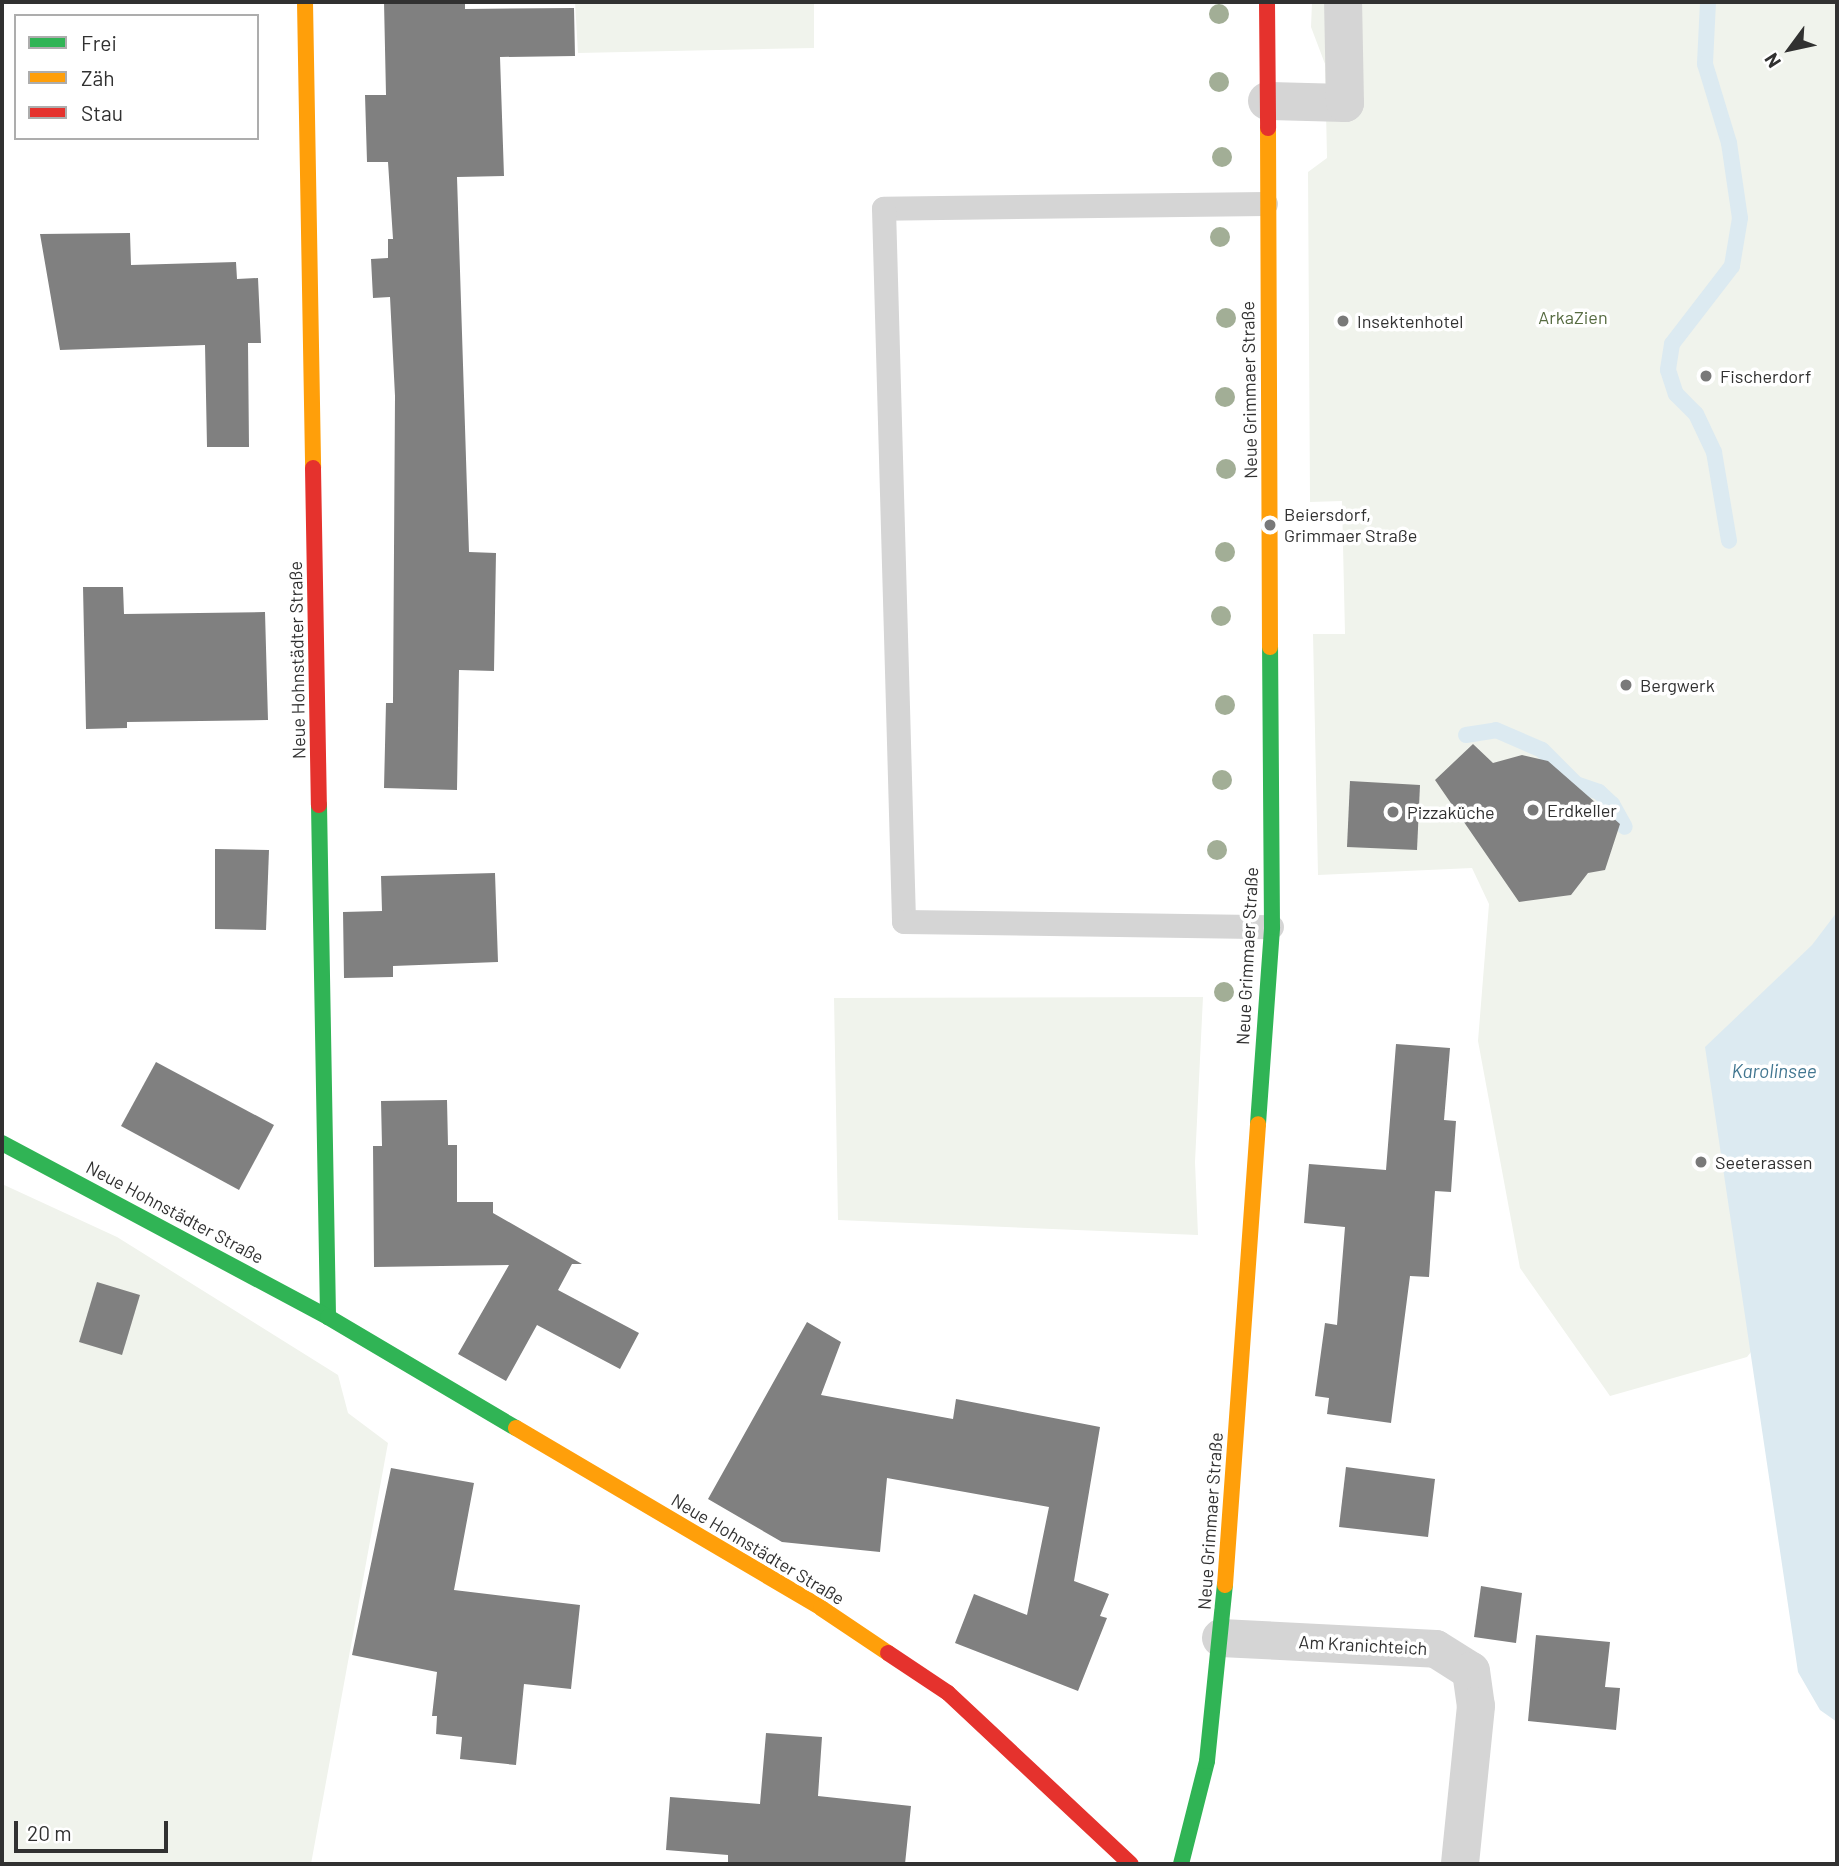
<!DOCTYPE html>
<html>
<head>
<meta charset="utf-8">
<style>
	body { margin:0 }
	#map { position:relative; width:1839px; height:1866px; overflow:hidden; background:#fff; font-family:Barlow,sans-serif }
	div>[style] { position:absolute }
	.green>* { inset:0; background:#f0f3ec }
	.water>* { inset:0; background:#dceaf1 }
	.stream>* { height:16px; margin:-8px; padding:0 8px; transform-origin:8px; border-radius:8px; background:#dceaf1 }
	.building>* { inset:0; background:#808080 }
	.lane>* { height:24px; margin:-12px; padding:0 12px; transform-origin:12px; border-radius:12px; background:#d5d5d5 }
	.street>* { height:38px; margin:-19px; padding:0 19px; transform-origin:19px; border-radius:19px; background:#d5d5d5 }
	.fast>* { height:16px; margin:-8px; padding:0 8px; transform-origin:8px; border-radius:8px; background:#30b455 }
	.slow>* { height:16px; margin:-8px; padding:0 8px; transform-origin:8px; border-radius:8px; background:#ff9f0a }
	.jam>* { height:16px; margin:-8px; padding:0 8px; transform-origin:8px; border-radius:8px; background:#e5322d }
	.trees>* { width:20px; height:20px; margin:-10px; border-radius:50%; background:#a2ae96 }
	.dots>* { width:19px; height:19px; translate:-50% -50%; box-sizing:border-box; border:4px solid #fff; border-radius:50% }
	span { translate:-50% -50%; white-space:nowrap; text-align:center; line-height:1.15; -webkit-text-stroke:7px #fff; paint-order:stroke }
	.park-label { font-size:18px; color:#566b40 }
	.poi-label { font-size:18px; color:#313131 }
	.left { translate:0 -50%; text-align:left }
	.street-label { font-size:18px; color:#313131 }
	.water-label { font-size:19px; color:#427690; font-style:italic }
	.frame { position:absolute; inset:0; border:4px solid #313131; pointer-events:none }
	.legend { position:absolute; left:14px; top:14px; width:245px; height:126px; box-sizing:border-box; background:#fff; border:2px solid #adadad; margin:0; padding:9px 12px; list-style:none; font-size:21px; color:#313131 }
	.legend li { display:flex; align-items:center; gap:14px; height:35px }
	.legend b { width:35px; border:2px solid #adadad }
	.north { position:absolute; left:1755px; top:14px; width:70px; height:70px; -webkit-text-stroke:5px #fff; paint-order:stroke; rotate:237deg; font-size:19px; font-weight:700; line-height:28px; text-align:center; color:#313131 }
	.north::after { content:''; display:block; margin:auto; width:24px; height:32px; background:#313131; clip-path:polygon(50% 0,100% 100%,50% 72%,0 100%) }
	.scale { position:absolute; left:14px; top:1821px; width:154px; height:32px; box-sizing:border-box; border:4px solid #313131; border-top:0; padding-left:9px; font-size:21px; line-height:24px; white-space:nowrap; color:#313131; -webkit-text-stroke:5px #fff; paint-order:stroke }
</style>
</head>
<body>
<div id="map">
	<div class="green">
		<i style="clip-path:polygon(575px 2px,814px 2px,814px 48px,578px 53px)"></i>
		<i style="clip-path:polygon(1312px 2px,1837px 2px,1837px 1243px,1747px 1357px,1610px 1396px,1520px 1268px,1478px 1041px,1489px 904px,1472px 868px,1318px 875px,1313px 634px,1345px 634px,1342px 501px,1310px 502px,1308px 172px,1327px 158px,1325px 64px,1311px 27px)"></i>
		<i style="clip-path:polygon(1203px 997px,1195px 1162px,1198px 1235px,838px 1220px,834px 998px)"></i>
		<i style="clip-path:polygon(2px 1184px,117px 1237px,338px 1375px,348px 1413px,388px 1443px,311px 1864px,2px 1864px)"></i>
	</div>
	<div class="water">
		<i style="clip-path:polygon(1837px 912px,1837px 1722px,1820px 1710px,1798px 1672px,1705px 1047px,1812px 945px)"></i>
	</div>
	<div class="stream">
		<i style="left:1708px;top:2px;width:62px;rotate:92.8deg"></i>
		<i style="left:1705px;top:64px;width:83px;rotate:73.1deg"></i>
		<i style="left:1729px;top:143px;width:76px;rotate:81.7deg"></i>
		<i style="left:1740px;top:218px;width:49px;rotate:99.5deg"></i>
		<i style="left:1732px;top:266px;width:98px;rotate:127.6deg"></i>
		<i style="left:1672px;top:344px;width:26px;rotate:99deg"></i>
		<i style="left:1668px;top:370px;width:25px;rotate:72deg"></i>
		<i style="left:1676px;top:394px;width:28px;rotate:45deg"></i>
		<i style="left:1696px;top:414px;width:42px;rotate:64.7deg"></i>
		<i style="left:1714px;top:452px;width:90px;rotate:80.4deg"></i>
		<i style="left:1466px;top:735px;width:30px;rotate:-9deg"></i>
		<i style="left:1496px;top:730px;width:50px;rotate:23.5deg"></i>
		<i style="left:1542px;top:750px;width:48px;rotate:45deg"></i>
		<i style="left:1576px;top:784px;width:24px;rotate:19deg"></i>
		<i style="left:1599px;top:792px;width:18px;rotate:43deg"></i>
		<i style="left:1612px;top:804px;width:26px;rotate:61deg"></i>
	</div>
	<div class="building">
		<i style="clip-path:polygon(384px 2px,465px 2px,465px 9px,574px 8px,575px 56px,500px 57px,504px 176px,457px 177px,469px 552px,496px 553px,494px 671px,459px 670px,457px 790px,384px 788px,386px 703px,393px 703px,395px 396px,390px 297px,373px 298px,371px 259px,388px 258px,388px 239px,393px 239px,388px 162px,367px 162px,365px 95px,386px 95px)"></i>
		<i style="clip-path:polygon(130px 233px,131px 265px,236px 262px,237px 279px,258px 278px,261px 343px,248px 343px,249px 447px,207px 447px,205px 345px,60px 350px,40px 234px)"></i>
		<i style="clip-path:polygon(83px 587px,123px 587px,124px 614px,265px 612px,268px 720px,127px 722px,127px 728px,86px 729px)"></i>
		<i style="clip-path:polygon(1473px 744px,1493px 763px,1522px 755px,1548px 761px,1620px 824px,1605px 870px,1588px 873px,1571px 895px,1519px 902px,1435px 780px)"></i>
		<i style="clip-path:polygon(1350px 781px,1420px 785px,1417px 850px,1347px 847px)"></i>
		<i style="clip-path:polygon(215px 849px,269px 850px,266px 930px,215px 929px)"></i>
		<i style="clip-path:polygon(495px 873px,498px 962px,393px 966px,393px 977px,344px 978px,343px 912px,382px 911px,381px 876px)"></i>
		<i style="clip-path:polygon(1396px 1044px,1450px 1048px,1444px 1120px,1456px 1121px,1451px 1192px,1435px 1191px,1429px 1277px,1410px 1276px,1391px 1423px,1327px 1414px,1329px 1398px,1315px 1396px,1325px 1323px,1337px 1325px,1345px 1227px,1304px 1223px,1309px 1164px,1386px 1170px)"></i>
		<i style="clip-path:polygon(156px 1062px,274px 1125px,239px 1190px,121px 1126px)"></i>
		<i style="clip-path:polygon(447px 1100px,448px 1145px,457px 1145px,457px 1202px,493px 1202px,493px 1213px,582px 1264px,572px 1264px,558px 1290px,639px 1333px,620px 1369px,537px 1325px,506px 1381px,458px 1354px,509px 1265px,374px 1267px,373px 1146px,382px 1146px,381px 1101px)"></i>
		<i style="clip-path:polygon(97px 1282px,140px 1295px,122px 1355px,79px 1342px)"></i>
		<i style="clip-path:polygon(807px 1322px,841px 1342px,821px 1395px,953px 1419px,956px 1399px,1100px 1427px,1074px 1581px,1109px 1594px,1100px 1616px,1107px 1618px,1078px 1691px,955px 1643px,974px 1594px,1027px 1615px,1049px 1507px,887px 1478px,880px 1552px,782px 1542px,708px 1499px)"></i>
		<i style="clip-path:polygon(1346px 1467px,1435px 1479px,1428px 1537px,1339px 1527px)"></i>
		<i style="clip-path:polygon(391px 1468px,474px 1483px,454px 1590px,580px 1605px,571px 1689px,524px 1684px,516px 1765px,460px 1759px,462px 1737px,436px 1734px,437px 1716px,432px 1716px,437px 1672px,352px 1655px)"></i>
		<i style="clip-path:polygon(1481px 1586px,1522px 1593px,1516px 1643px,1474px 1637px)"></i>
		<i style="clip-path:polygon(1536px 1635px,1610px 1642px,1605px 1687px,1620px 1688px,1616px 1730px,1528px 1721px)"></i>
		<i style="clip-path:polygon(766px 1733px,822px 1737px,818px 1796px,911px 1806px,905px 1864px,728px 1864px,728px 1855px,666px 1850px,670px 1797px,760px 1804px)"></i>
	</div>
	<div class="lane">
		<i style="left:1266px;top:204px;width:382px;rotate:179.3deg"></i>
		<i style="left:884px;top:209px;width:713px;rotate:88.39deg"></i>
		<i style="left:904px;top:922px;width:368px;rotate:0.8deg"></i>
	</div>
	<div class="street">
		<i style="left:1267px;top:101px;width:78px;rotate:1.5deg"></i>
		<i style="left:1345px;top:103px;width:101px;rotate:-91.1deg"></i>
		<i style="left:1221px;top:1638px;width:215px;rotate:2.9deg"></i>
		<i style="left:1436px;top:1649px;width:41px;rotate:32.2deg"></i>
		<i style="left:1471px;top:1671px;width:35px;rotate:82deg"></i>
		<i style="left:1476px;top:1706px;width:159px;rotate:95.8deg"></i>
	</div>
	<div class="fast">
		<i style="left:319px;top:805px;width:512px;rotate:88.99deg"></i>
		<i style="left:1258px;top:1124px;width:197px;rotate:-85.9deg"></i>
		<i style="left:1272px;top:927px;width:280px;rotate:-90.4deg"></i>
		<i style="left:2px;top:1143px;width:370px;rotate:28.1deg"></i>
		<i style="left:328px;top:1317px;width:218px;rotate:30.6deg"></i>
		<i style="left:1181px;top:1864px;width:106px;rotate:-75.8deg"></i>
		<i style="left:1207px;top:1761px;width:177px;rotate:-84.2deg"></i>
	</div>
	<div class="slow">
		<i style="left:305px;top:2px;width:466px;rotate:89deg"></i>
		<i style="left:1268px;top:128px;width:519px;rotate:89.78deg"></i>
		<i style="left:516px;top:1428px;width:354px;rotate:30.5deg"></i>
		<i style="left:821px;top:1608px;width:81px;rotate:33.9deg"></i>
		<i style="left:1225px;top:1585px;width:462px;rotate:-85.9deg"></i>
	</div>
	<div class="jam">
		<i style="left:1267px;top:2px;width:126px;rotate:89.5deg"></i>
		<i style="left:313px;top:468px;width:337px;rotate:89deg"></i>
		<i style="left:888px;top:1653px;width:72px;rotate:33.7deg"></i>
		<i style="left:948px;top:1693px;width:250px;rotate:43.1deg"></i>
	</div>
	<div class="trees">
		<i style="left:1219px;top:14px"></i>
		<i style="left:1219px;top:82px"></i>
		<i style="left:1222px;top:157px"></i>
		<i style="left:1220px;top:237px"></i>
		<i style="left:1226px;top:318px"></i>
		<i style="left:1225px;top:397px"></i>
		<i style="left:1226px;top:469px"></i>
		<i style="left:1225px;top:552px"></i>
		<i style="left:1221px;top:616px"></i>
		<i style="left:1225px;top:705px"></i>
		<i style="left:1222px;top:780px"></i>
		<i style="left:1217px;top:850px"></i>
		<i style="left:1224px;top:992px"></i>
	</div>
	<div class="dots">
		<i style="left:1343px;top:321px;background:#797979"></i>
		<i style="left:1706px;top:376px;background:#797979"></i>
		<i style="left:1270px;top:525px;background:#797979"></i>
		<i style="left:1626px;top:685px;background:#797979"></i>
		<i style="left:1533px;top:810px;background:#797979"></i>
		<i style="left:1393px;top:812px;background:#797979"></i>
		<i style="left:1701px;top:1162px;background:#797979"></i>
	</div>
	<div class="park-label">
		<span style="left:1573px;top:317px">ArkaZien</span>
	</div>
	<div class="poi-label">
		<span class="left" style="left:1357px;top:321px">Insektenhotel</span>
		<span class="left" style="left:1720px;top:376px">Fischerdorf</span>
		<span class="left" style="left:1284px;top:525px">Beiersdorf,<br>Grimmaer Straße</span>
		<span class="left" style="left:1640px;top:685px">Bergwerk</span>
		<span class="left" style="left:1547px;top:810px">Erdkeller</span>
		<span class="left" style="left:1407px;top:812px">Pizzaküche</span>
		<span class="left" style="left:1715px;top:1162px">Seeterassen</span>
	</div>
	<div class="street-label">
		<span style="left:1249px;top:390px;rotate:-91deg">Neue Grimmaer Straße</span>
		<span style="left:297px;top:660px;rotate:-91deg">Neue Hohnstädter Straße</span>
		<span style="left:1247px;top:956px;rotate:-87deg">Neue Grimmaer Straße</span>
		<span style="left:175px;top:1212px;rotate:28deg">Neue Hohnstädter Straße</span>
		<span style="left:1210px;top:1521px;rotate:-86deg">Neue Grimmaer Straße</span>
		<span style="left:758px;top:1549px;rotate:31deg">Neue Hohnstädter Straße</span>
		<span style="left:1363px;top:1645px;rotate:3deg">Am Kranichteich</span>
	</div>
	<div class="water-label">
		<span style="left:1774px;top:1071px">Karolinsee</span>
	</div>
	<div class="frame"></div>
	<ul class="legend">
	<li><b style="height:9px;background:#30b455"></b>Frei</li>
	<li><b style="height:9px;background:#ff9f0a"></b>Zäh</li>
	<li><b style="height:9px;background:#e5322d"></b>Stau</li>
	</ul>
	<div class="north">N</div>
	<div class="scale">20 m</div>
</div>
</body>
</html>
